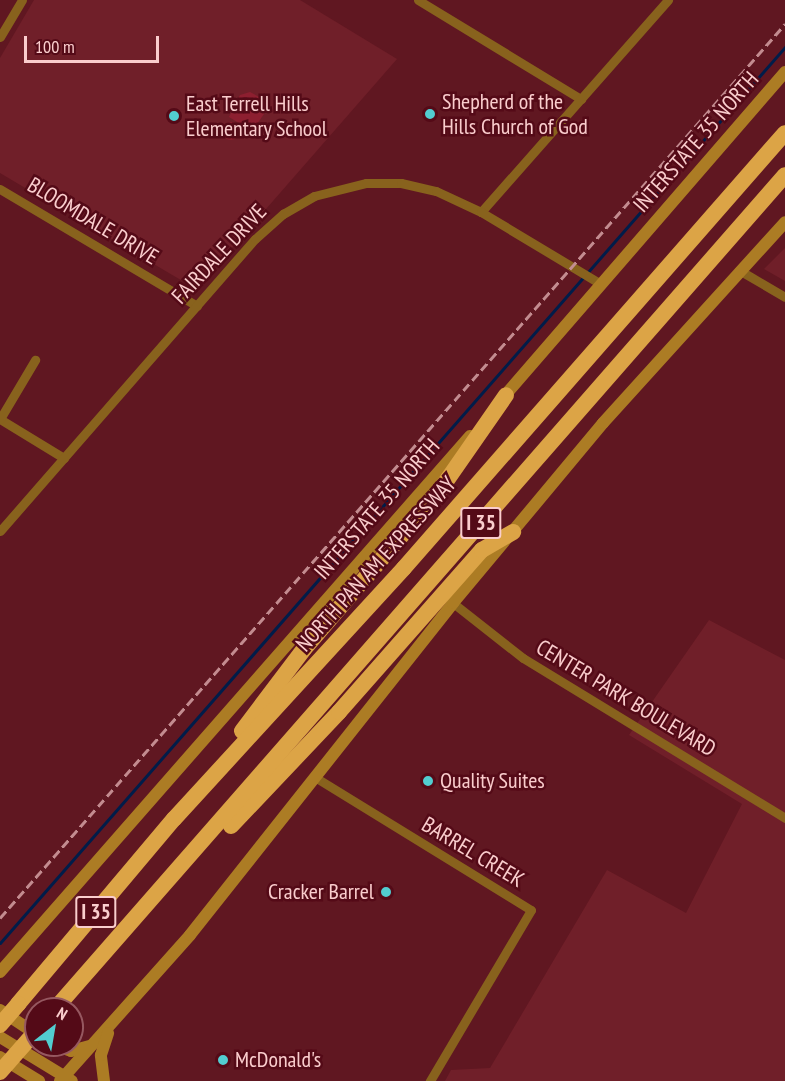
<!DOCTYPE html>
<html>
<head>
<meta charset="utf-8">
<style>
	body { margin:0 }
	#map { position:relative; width:785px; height:1081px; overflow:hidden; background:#601721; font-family:"PT Sans Narrow",sans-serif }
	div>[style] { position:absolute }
	.built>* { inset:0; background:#701f29 }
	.green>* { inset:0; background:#8d1f30 }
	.round { border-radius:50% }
	.stream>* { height:3px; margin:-1.5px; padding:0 1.5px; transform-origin:1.5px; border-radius:1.5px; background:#001d4a }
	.minor>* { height:9px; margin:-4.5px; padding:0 4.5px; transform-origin:4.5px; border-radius:4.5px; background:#88621d }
	.secondary>* { height:12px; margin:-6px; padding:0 6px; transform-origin:6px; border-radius:6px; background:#ac7c24 }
	.motorway>* { height:16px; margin:-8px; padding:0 8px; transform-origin:8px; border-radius:8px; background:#dca446 }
	.rail>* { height:3px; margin-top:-1.5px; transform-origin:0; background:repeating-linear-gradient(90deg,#c38c90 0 9px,transparent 0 13.5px) }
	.motorway-bridge>* { height:16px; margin:-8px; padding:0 8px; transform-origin:8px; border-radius:8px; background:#dca446 }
	.dots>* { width:16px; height:16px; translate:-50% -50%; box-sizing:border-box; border:3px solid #540a17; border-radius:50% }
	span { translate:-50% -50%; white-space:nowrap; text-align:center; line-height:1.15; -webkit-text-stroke:5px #540a17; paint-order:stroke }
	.shield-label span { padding:2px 4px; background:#540a17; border:2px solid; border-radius:4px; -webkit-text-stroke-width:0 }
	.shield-label { font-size:21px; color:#facdcd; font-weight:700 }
	.poi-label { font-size:22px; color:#facdcd }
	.left { translate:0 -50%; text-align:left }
	.right { translate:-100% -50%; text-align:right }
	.street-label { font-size:22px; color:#facdcd }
	.north { position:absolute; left:24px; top:997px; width:60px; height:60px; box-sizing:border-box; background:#540a17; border:2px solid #965860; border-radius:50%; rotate:31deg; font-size:16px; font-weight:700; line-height:24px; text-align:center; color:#facdcd }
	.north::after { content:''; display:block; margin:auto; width:21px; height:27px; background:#52cdd0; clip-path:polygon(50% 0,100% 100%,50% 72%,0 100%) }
	.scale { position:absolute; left:24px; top:36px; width:135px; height:27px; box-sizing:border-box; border:3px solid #facdcd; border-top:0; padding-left:8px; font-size:18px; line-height:21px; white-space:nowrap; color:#facdcd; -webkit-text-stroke:4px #540a17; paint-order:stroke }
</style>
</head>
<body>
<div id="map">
	<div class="built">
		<i style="clip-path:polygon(34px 0,300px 0,397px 59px,196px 289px,0 173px,0 58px)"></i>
		<i style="clip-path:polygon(785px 248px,785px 281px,764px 269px)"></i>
		<i style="clip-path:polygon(709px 620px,785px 660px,785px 1081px,445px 1081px,451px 1070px,490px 1068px,607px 870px,686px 913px,742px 804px,629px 735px)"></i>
	</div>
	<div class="green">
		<i style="clip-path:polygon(250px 92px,261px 98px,264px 114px,252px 131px,229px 117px,240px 95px)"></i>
		<i class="round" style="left:222px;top:122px;width:18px;height:18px"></i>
	</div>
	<div class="stream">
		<i style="left:0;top:943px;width:1191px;rotate:-48.78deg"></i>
	</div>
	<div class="minor">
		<i style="left:418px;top:0;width:191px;rotate:31.3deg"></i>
		<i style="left:0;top:37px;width:43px;rotate:-59.3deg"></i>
		<i style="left:0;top:189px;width:229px;rotate:30.7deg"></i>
		<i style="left:481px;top:212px;width:283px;rotate:-48.6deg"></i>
		<i style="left:739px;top:270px;width:53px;rotate:30.4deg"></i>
		<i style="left:0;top:419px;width:75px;rotate:31.4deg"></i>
		<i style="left:0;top:419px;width:69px;rotate:-59.3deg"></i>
		<i style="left:0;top:531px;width:388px;rotate:-48.9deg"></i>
		<i style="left:255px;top:239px;width:38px;rotate:-42deg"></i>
		<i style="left:283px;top:214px;width:36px;rotate:-30deg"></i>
		<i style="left:314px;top:196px;width:54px;rotate:-14deg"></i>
		<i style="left:366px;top:183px;width:35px"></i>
		<i style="left:401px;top:183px;width:36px;rotate:13deg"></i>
		<i style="left:436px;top:191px;width:50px;rotate:25deg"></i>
		<i style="left:481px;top:212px;width:140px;rotate:31deg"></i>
		<i style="left:453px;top:603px;width:89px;rotate:38.2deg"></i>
		<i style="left:523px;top:658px;width:307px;rotate:31.4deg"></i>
		<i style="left:318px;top:779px;width:250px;rotate:31.6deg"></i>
		<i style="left:531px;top:910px;width:199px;rotate:120.6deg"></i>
	</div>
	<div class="secondary">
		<i style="left:501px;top:400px;width:434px;rotate:-49.1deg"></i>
		<i style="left:0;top:972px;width:713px;rotate:-48.75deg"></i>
		<i style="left:0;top:1010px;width:43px;rotate:33.7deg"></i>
		<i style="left:0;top:1037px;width:84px;rotate:31.4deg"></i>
		<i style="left:54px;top:1045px;width:18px;rotate:19deg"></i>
		<i style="left:71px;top:1051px;width:20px;rotate:-15deg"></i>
		<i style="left:0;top:1057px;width:46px;rotate:31.6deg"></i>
		<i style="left:60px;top:1081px;width:195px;rotate:-48.3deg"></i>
		<i style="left:190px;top:935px;width:424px;rotate:-51.6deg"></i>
		<i style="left:453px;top:603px;width:234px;rotate:-50.2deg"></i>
		<i style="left:603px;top:423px;width:271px;rotate:-47.8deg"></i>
		<i style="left:104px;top:1081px;width:26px;rotate:-97deg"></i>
		<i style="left:101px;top:1055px;width:23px;rotate:-72deg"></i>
	</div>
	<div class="motorway">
		<i style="left:242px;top:731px;width:103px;rotate:-52.9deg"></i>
		<i style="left:304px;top:649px;width:206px;rotate:-49.3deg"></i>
		<i style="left:438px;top:493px;width:119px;rotate:-55.2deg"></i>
		<i style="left:231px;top:826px;width:157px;rotate:-46.5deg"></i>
		<i style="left:339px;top:712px;width:216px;rotate:-48.6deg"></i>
		<i style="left:482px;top:550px;width:36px;rotate:-30deg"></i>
		<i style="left:18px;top:1004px;width:242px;rotate:-49.9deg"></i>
		<i style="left:174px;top:819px;width:340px;rotate:-47.5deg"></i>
		<i style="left:404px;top:568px;width:578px;rotate:-48.79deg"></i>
		<i style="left:55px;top:1009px;width:1108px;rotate:-48.8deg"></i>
	</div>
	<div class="rail">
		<i style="left:0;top:918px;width:1190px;rotate:-48.71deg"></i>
	</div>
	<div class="motorway-bridge">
		<i style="left:0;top:1025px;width:28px;rotate:-49deg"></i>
		<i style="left:0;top:1072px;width:55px;rotate:-48.7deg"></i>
	</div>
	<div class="dots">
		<i style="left:430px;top:114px;background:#52cdd0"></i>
		<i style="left:174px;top:116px;background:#52cdd0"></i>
		<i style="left:428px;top:781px;background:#52cdd0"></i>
		<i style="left:386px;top:892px;background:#52cdd0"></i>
		<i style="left:223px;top:1060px;background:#52cdd0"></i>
	</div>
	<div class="shield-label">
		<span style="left:481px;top:523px">I 35</span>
		<span style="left:96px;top:912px">I 35</span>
	</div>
	<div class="poi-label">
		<span class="left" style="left:442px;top:114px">Shepherd of the<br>Hills Church of God</span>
		<span class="left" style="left:186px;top:116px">East Terrell Hills<br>Elementary School</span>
		<span class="left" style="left:440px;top:781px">Quality Suites</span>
		<span class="right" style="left:374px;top:892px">Cracker Barrel</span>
		<span class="left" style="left:235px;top:1060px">McDonald's</span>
	</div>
	<div class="street-label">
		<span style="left:696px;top:142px;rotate:-49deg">INTERSTATE 35 NORTH</span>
		<span style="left:93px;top:221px;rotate:31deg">BLOOMDALE DRIVE</span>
		<span style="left:219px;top:254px;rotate:-47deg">FAIRDALE DRIVE</span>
		<span style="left:377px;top:509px;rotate:-49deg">INTERSTATE 35 NORTH</span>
		<span style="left:376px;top:564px;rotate:-48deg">NORTH PAN AM EXPRESSWAY</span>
		<span style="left:626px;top:698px;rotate:31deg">CENTER PARK BOULEVARD</span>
		<span style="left:473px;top:852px;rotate:31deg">BARREL CREEK</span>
	</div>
	<div class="north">N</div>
	<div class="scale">100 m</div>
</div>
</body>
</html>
